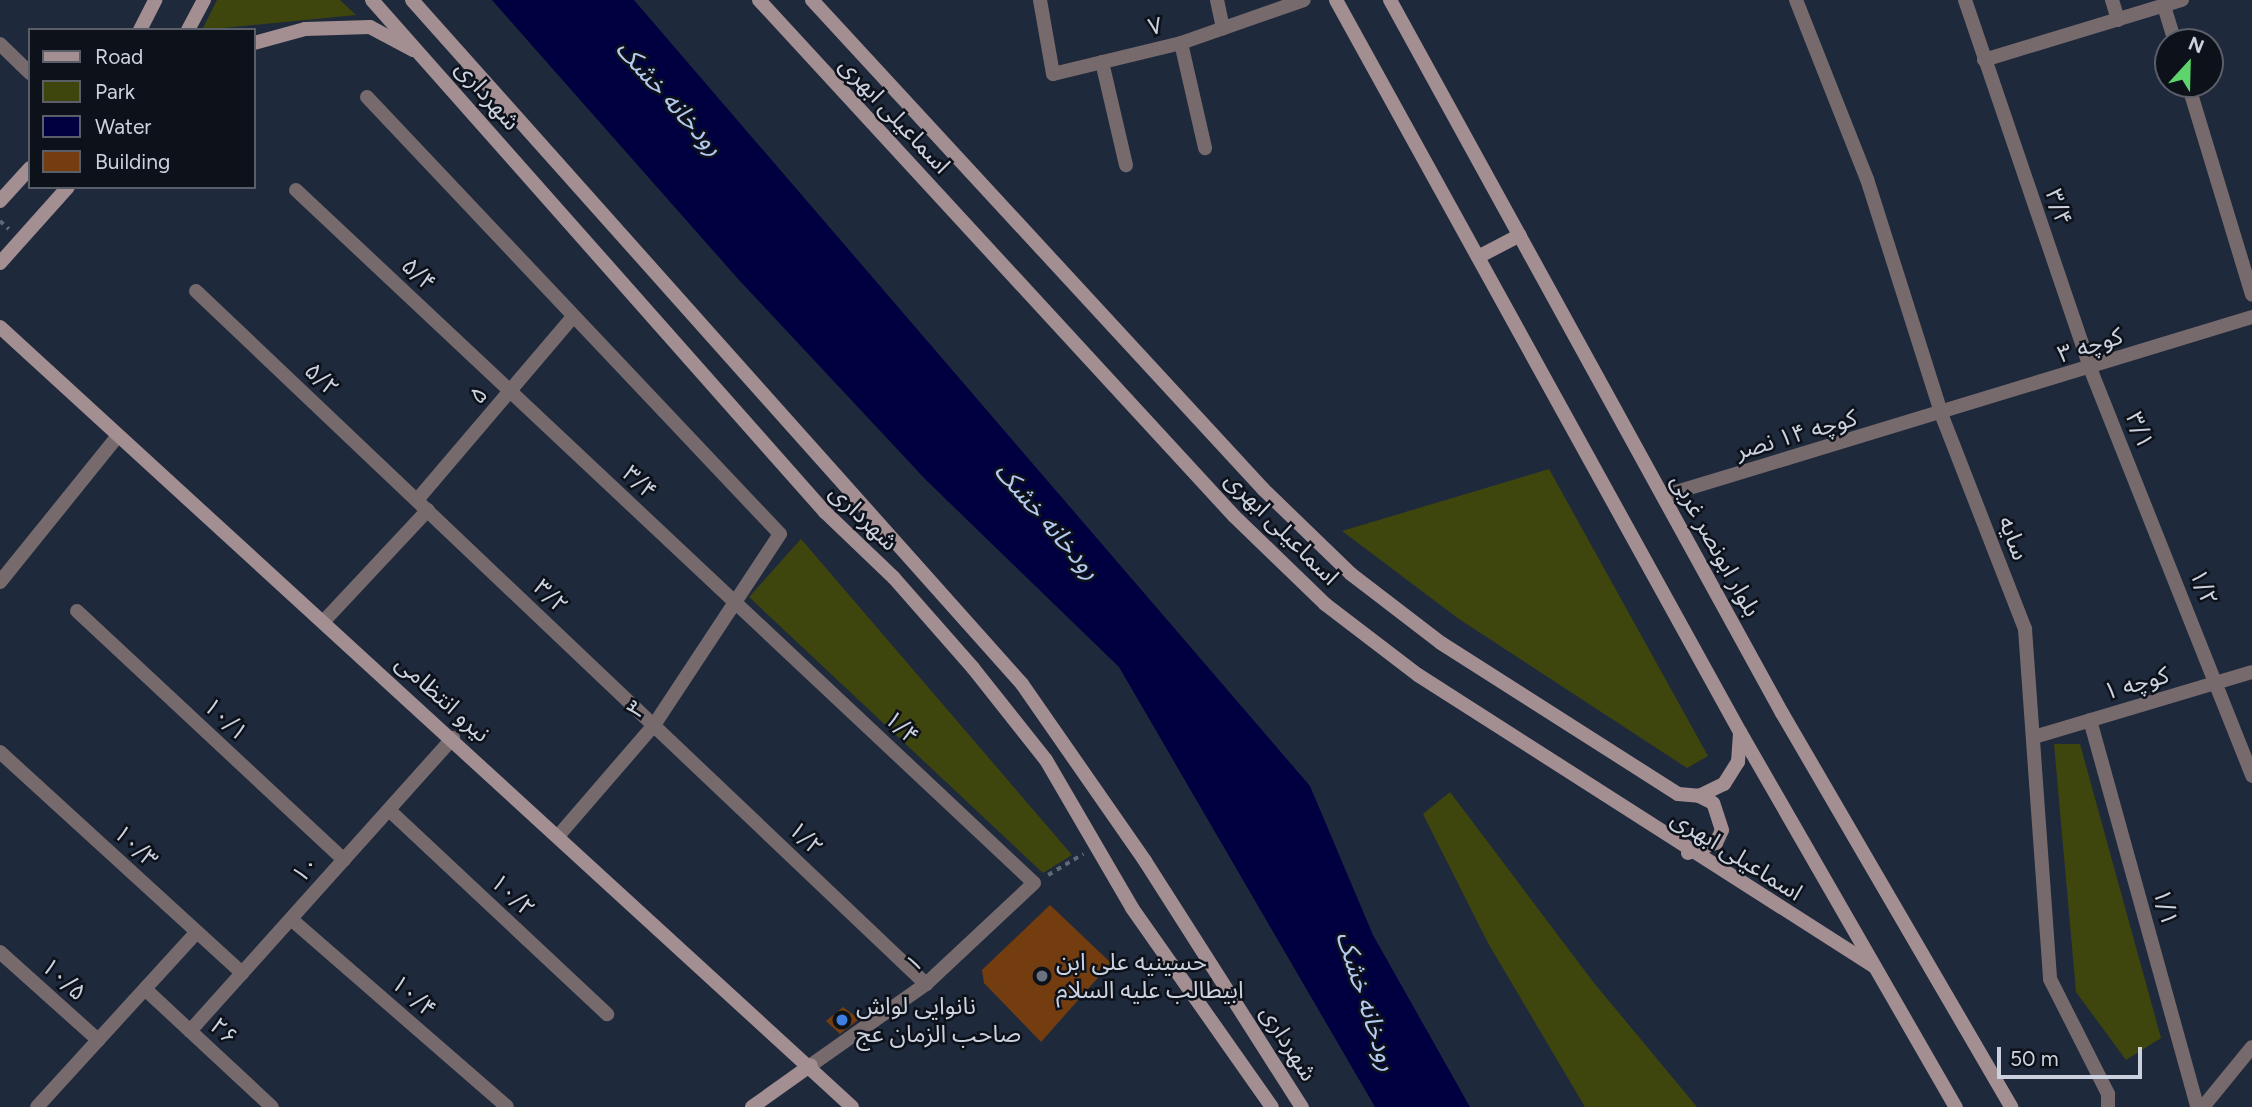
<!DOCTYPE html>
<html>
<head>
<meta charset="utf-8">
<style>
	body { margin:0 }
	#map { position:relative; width:2252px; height:1107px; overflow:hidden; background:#1f293c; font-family:Figtree,"Noto Sans Arabic",sans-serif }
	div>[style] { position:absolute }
	.green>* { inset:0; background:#3e460e }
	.water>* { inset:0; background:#000040 }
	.building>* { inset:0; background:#743d10 }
	.path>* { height:3.5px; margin-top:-1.75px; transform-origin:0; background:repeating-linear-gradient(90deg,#606879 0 5px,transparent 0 10px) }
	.street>* { height:14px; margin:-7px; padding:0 7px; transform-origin:7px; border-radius:7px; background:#776a6c }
	.secondary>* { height:14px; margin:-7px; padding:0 7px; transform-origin:7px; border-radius:7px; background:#a38e91 }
	.dots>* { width:19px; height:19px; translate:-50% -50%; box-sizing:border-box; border:4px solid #0d121a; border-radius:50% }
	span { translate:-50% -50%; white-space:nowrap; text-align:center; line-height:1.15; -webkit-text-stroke:5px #0d121a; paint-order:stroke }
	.street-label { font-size:24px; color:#cbd1de }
	.poi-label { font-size:24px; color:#cbd1de }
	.left { translate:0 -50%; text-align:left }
	.water-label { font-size:26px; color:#b3c9f0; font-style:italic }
	.legend { position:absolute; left:28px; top:28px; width:228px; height:161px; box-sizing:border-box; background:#0d121a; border:2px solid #595e68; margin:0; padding:9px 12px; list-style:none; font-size:21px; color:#cbd1de }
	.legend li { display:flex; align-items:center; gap:14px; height:35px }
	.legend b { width:35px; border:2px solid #595e68 }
	.north { position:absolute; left:2154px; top:28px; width:70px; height:70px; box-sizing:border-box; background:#0d121a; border:2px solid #595e68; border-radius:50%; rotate:22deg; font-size:19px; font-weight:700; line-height:28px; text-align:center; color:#cbd1de }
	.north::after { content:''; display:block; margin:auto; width:24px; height:32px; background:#5dd56c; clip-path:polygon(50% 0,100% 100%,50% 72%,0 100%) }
	.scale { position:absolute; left:1997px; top:1047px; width:145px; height:32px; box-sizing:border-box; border:4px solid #cbd1de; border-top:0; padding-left:9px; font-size:21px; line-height:24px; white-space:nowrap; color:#cbd1de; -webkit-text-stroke:5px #0d121a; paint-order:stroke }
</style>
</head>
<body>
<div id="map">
	<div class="green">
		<i style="clip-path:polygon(217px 0,340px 0,356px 15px,202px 30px)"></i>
		<i style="clip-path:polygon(1549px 469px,1708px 756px,1687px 768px,1459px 619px,1342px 531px)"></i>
		<i style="clip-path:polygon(801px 539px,1072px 855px,1043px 873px,749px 597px)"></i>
		<i style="clip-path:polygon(2054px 744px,2080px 744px,2161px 1038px,2126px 1060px,2076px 992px)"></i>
		<i style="clip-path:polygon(1450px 792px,1594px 983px,1697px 1107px,1585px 1107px,1488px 943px,1423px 814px)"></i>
	</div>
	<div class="water">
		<i style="clip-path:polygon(492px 0,634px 0,1310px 786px,1373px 935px,1470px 1107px,1375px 1107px,1119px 667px,926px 480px,739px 280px)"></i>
	</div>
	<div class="building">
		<i style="clip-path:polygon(1050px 905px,1111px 963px,1041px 1042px,984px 983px,982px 970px)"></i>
		<i style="clip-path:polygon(843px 1007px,859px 1019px,840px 1034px,826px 1021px)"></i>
	</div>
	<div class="path">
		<i style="left:0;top:221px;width:12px;rotate:42deg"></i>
		<i style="left:1048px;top:875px;width:41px;rotate:-31deg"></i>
	</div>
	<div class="street">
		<i style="left:1040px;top:0;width:75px;rotate:80deg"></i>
		<i style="left:1053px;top:74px;width:132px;rotate:-13.6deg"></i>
		<i style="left:1181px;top:43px;width:130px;rotate:-19.3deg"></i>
		<i style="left:1217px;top:0;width:29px;rotate:78deg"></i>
		<i style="left:1796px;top:0;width:193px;rotate:68.4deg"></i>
		<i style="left:1867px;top:179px;width:249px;rotate:72.4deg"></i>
		<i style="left:1942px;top:416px;width:229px;rotate:68.7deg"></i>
		<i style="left:2025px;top:629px;width:351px;rotate:85.9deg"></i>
		<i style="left:2050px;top:979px;width:129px;rotate:63.2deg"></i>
		<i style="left:2108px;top:1094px;width:13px;rotate:90deg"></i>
		<i style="left:1965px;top:0;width:389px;rotate:71.2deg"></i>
		<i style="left:2090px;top:368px;width:439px;rotate:68.3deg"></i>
		<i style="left:2112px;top:0;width:21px;rotate:73deg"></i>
		<i style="left:2164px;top:6px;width:38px;rotate:73deg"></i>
		<i style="left:1181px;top:43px;width:108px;rotate:77.1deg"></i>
		<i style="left:0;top:44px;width:42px;rotate:44deg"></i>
		<i style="left:1984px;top:60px;width:207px;rotate:-16.9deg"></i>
		<i style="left:1102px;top:62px;width:106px;rotate:76.9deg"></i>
		<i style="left:2188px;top:84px;width:220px;rotate:73.1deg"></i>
		<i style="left:367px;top:97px;width:601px;rotate:46.62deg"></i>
		<i style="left:780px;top:534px;width:229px;rotate:123.4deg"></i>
		<i style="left:654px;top:725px;width:144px;rotate:130.8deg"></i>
		<i style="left:296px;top:190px;width:1012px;rotate:43.2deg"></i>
		<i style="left:1034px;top:883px;width:148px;rotate:136.9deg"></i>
		<i style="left:926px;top:984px;width:141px;rotate:144.8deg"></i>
		<i style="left:196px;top:291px;width:1007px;rotate:43.51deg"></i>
		<i style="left:1663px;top:496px;width:616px;rotate:-16.9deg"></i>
		<i style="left:417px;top:500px;width:239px;rotate:-49.6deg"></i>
		<i style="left:0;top:582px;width:188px;rotate:-51.1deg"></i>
		<i style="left:77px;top:611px;width:365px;rotate:43deg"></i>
		<i style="left:324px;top:621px;width:152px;rotate:-46.9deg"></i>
		<i style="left:2090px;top:720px;width:402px;rotate:74.5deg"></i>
		<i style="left:2034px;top:737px;width:227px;rotate:-16.6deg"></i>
		<i style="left:0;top:752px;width:328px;rotate:42.4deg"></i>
		<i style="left:389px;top:810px;width:299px;rotate:43.1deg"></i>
		<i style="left:291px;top:919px;width:286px;rotate:41deg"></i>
		<i style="left:0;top:952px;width:132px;rotate:41.9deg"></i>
		<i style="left:145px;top:989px;width:173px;rotate:42.9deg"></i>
		<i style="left:190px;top:1031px;width:394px;rotate:-48.1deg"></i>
		<i style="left:37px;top:1107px;width:237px;rotate:-47.6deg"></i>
		<i style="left:2203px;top:1107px;width:77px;rotate:-50.8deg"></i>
	</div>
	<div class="secondary">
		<i style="left:372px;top:0;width:684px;rotate:48.5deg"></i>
		<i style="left:825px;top:512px;width:95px;rotate:43.7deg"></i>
		<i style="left:894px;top:578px;width:120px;rotate:48.7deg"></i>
		<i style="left:973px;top:668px;width:117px;rotate:51.6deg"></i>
		<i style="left:1046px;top:760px;width:171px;rotate:59.8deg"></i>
		<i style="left:1132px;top:908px;width:243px;rotate:54.9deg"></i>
		<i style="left:412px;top:0;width:916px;rotate:48.27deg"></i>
		<i style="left:1022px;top:684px;width:216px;rotate:55.2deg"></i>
		<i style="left:1145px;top:861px;width:292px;rotate:57.5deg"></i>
		<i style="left:759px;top:0;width:701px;rotate:47.37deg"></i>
		<i style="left:1234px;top:516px;width:127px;rotate:44deg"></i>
		<i style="left:1325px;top:604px;width:117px;rotate:37.4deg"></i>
		<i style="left:1418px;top:675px;width:542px;rotate:32.58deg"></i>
		<i style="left:812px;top:0;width:665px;rotate:47.31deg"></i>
		<i style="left:1263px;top:489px;width:122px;rotate:44deg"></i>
		<i style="left:1351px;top:574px;width:113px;rotate:37.5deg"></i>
		<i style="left:1441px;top:643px;width:281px;rotate:32.5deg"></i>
		<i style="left:1678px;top:794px;width:21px;rotate:5deg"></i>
		<i style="left:1699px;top:796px;width:28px;rotate:-26deg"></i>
		<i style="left:1724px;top:784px;width:26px;rotate:-58deg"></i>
		<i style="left:1738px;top:762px;width:30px;rotate:-86deg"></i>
		<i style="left:1336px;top:0;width:836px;rotate:61.11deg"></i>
		<i style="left:1740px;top:732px;width:433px;rotate:60.1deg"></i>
		<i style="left:1390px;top:0;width:814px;rotate:61.2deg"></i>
		<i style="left:1782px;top:713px;width:456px;rotate:59.8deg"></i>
		<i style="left:140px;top:30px;width:34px;rotate:-63deg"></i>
		<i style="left:188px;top:30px;width:34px;rotate:-62deg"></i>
		<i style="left:254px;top:43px;width:53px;rotate:-15.4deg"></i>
		<i style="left:305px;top:29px;width:65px;rotate:-1.8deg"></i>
		<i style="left:370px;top:27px;width:49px;rotate:28.1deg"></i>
		<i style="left:0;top:201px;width:45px;rotate:-47.7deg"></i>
		<i style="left:1478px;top:257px;width:47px;rotate:-27.6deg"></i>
		<i style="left:0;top:263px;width:102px;rotate:-48.2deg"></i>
		<i style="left:0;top:327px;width:1155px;rotate:42.47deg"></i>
		<i style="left:1688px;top:853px;width:30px;rotate:-20deg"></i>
		<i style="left:1716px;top:843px;width:14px;rotate:-65deg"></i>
		<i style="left:1722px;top:830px;width:28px;rotate:-108deg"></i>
		<i style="left:1713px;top:803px;width:16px;rotate:-153deg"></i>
		<i style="left:752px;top:1107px;width:72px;rotate:-35.4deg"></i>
	</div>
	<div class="dots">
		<i style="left:1042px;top:976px;background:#6b7280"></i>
		<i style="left:842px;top:1020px;background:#3f7fe0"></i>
	</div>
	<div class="street-label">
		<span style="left:1155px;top:26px;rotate:-13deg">۷</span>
		<span style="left:488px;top:95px;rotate:49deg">شهرداری</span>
		<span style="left:895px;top:115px;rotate:47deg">اسماعیلی ابهری</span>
		<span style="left:2059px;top:207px;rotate:71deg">۳/۴</span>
		<span style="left:419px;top:274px;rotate:43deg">۵/۴</span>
		<span style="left:2090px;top:345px;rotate:-18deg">کوچه ۳</span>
		<span style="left:322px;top:379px;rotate:43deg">۵/۲</span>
		<span style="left:478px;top:395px;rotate:-49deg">۵</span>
		<span style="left:2140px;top:430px;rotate:68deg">۳/۱</span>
		<span style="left:1796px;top:434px;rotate:-16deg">کوچه ۱۴ نصر</span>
		<span style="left:640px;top:482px;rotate:43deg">۳/۴</span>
		<span style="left:864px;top:517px;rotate:44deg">شهرداری</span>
		<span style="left:1282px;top:528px;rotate:45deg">اسماعیلی ابهری</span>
		<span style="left:2014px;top:538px;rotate:69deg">سایه</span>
		<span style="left:1716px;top:545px;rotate:61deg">بلوار ابونصر غربی</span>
		<span style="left:2204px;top:587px;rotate:68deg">۱/۲</span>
		<span style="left:551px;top:596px;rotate:44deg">۳/۲</span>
		<span style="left:2136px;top:683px;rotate:-16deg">کوچه ۱</span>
		<span style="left:443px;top:698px;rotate:42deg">نیرو انتظامی</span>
		<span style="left:636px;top:709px;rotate:-52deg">۳</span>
		<span style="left:226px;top:719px;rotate:43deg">۱۰/۱</span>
		<span style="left:902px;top:727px;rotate:43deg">۱/۴</span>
		<span style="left:806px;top:838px;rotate:44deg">۱/۲</span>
		<span style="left:136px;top:846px;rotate:43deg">۱۰/۳</span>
		<span style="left:1737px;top:855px;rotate:32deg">اسماعیلی ابهری</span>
		<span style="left:305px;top:869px;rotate:-48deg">۱۰</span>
		<span style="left:513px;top:895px;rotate:43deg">۱۰/۲</span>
		<span style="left:2166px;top:907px;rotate:75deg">۱/۱</span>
		<span style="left:914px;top:963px;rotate:-40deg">۱</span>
		<span style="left:64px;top:979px;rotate:42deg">۱۰/۵</span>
		<span style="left:414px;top:996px;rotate:41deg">۱۰/۴</span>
		<span style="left:224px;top:1031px;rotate:43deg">۲۶</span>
		<span style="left:1289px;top:1043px;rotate:58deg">شهرداری</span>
	</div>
	<div class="poi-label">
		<span class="left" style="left:1056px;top:976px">حسینیه علی ابن<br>ابیطالب علیه السلام</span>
		<span class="left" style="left:856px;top:1020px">نانوایی لواش<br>صاحب الزمان عج</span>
	</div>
	<div class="water-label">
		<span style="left:669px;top:98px;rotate:48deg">رودخانه خشک</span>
		<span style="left:1047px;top:521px;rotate:49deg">رودخانه خشک</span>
		<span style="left:1366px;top:1001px;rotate:72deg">رودخانه خشک</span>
	</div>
	<ul class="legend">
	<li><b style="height:9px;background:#a38e91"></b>Road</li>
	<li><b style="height:19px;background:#3e460e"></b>Park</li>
	<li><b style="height:19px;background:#000040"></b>Water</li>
	<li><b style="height:19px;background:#743d10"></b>Building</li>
	</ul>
	<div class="north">N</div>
	<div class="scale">50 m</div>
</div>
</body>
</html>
